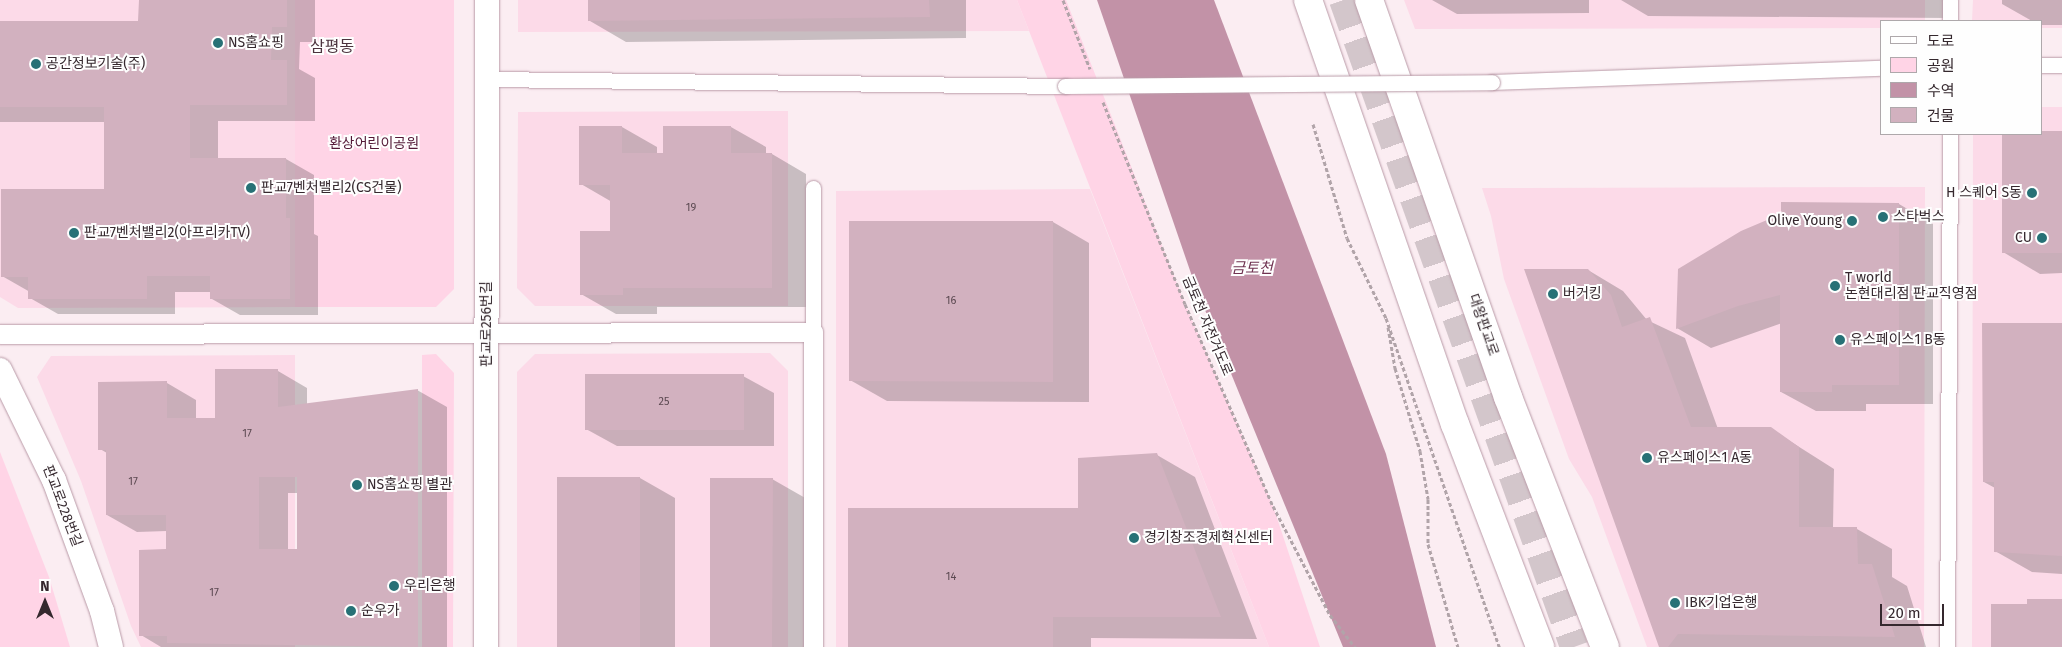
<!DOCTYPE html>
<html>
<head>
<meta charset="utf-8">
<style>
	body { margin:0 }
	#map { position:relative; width:2062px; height:647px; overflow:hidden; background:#fbedf2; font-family:"Fira Sans","Noto Sans KR",sans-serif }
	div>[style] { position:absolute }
	.built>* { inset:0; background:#fcdae8 }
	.green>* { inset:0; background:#ffd4e6 }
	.water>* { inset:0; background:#c292a7 }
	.shadow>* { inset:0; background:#0003 }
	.building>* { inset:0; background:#d2b1bf }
	.primary-tunnel>* { height:28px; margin-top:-14px; transform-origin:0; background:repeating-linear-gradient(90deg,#d3c6cb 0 28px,transparent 0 42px) }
	.path>* { height:3px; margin-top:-1.5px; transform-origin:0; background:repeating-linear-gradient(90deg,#b1a4a9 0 4px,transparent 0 6.5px) }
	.roads { filter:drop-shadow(0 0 1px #b99aa7) drop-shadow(0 0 1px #b99aa7) }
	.pedestrian>* { height:15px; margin:-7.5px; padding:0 7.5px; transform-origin:7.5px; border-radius:7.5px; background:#fff }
	.minor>* { height:19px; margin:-9.5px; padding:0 9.5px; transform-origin:9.5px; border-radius:9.5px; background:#fff }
	.tertiary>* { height:24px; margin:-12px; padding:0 12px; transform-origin:12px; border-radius:12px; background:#fff }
	.primary>* { height:28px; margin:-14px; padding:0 14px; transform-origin:14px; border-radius:14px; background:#fff }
	.bridges { filter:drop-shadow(0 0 1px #b99aa7) drop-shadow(0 0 1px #b99aa7) }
	.pedestrian-bridge>* { height:15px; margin:-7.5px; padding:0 7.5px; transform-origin:7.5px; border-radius:7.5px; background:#fff }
	.dots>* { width:14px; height:14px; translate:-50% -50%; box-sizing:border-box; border:2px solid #fefefe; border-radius:50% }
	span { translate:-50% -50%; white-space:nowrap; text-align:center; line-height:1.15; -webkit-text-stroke:4px #fefefe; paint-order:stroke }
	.number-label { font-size:11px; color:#5c4a52 }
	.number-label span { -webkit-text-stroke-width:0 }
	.poi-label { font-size:14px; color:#35282e }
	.left { translate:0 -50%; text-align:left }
	.right { translate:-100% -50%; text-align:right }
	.park-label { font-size:14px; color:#531937 }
	.street-label { font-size:14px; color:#35282e }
	.water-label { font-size:15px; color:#703351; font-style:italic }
	.quarter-label { font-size:16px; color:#4c333e }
	.legend { position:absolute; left:1880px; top:20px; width:162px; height:115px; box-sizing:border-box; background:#fefefe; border:1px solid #aea8ab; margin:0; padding:6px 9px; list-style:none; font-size:15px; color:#35282e }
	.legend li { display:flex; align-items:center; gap:10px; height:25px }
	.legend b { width:25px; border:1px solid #aea8ab }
	.north { position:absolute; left:20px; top:577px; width:50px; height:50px; -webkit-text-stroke:4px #fefefe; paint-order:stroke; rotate:0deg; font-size:14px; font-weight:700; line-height:20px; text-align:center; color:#35282e }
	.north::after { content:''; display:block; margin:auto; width:18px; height:22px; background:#35282e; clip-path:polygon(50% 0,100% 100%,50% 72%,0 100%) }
	.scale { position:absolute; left:1880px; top:604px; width:64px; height:22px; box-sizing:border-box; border:2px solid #35282e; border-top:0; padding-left:6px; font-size:15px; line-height:18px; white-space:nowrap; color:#35282e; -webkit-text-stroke:4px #fefefe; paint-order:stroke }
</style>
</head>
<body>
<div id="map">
	<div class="built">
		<i style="clip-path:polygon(0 0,295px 0,295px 307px,18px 308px,0 297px)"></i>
		<i style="clip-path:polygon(518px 0,1017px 0,1029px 31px,518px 32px)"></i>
		<i style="clip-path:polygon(1404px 0,1925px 0,1925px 21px,1881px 21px,1881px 28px,1415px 29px)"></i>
		<i style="clip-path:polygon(1973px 0,2062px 0,2062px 28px,2041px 28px,2041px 21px,1972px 21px)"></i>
		<i style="clip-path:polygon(2041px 107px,2062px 107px,2062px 647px,1972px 647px,1973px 134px,2041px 134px)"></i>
		<i style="clip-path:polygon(788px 111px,788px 306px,535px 306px,517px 288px,518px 112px)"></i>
		<i style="clip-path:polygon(1925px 187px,1924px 647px,1647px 647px,1592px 497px,1569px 459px,1504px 279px,1491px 216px,1482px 188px)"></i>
		<i style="clip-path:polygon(1090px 189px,1269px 647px,836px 647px,836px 191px)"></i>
		<i style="clip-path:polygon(770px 353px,788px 371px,788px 647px,517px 647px,517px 372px,535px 354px)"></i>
		<i style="clip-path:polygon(295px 355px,295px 647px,141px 647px,131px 626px,81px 481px,37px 377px,51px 356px)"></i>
	</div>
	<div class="green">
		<i style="clip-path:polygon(295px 0,454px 0,454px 289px,436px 307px,295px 307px)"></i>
		<i style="clip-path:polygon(1017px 0,1066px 0,1185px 304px,1273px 506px,1320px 647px,1269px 647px)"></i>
		<i style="clip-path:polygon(436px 354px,454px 373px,453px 647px,422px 647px,422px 355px)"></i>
		<i style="clip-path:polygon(0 452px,49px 577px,70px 647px,0 647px)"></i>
	</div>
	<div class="water">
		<i style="clip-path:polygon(1097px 0,1214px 0,1386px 454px,1436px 647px,1343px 647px,1196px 288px)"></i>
	</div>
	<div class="shadow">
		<i style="clip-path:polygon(140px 0,315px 0,315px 42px,300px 42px,299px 69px,315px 78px,315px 121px,218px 121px,218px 159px,286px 159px,314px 175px,314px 234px,318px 236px,318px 315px,240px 315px,212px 299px,212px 292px,175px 292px,175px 314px,58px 314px,30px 298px,30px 292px,2px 276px,105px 190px,105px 122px,0 122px,0 22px,139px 22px)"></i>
		<i style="clip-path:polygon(590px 0,966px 0,966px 38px,626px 42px,590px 21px)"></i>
		<i style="clip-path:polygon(1432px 0,1589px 0,1589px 13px,1457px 14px)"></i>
		<i style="clip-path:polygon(1621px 0,1948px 0,1948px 18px,1648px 16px)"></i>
		<i style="clip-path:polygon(2002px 0,2062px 0,2062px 25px,2041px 25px,2041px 21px,2032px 21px,2002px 4px)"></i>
		<i style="clip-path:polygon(622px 127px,657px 147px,657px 154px,664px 154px,731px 127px,766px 147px,766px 154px,772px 154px,806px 174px,806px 307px,657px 307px,657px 314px,616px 314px,581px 294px,612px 232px,612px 202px,581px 184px)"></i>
		<i style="clip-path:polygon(2062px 132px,2062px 273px,2040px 274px,2003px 252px,2003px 134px)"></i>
		<i style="clip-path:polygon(1782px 203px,1899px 204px,1933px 224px,1933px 404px,1866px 404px,1866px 411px,1816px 411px,1781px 392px,1782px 323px,1711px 348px,1677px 328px,1782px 215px)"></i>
		<i style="clip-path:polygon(1053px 222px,1089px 243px,1089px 402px,887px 401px,850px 380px)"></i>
		<i style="clip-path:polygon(1588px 270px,1623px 291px,1647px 320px,1685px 338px,1718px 429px,1771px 429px,1834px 469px,1833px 528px,1857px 529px,1892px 549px,1892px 577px,1907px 586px,1926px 647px,1661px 647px)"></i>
		<i style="clip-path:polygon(2062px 325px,2062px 574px,2032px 572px,1995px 551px,1995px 488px,1984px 482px)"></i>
		<i style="clip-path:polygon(evenodd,278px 371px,307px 388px,307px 405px,417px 390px,447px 407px,447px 647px,161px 647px,141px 635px,167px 550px,167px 531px,137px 532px,107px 515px,107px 453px,100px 449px,167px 383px,196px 400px,196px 419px,216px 419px,278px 371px,288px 493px,298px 493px,298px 550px,288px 550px,288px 493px)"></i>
		<i style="clip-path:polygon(743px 376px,774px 393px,774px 446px,617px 446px,586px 429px)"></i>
		<i style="clip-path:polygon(1157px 455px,1195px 477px,1257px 639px,1091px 638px,1091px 647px,849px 647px,1080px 509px,1110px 456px)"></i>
		<i style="clip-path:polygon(640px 478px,675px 498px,675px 647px,558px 647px)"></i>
		<i style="clip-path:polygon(772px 479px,807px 499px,807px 647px,711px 647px)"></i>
	</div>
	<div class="building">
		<i style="clip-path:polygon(139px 0,287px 0,287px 27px,272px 27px,271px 60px,287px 60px,287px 105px,190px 105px,190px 158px,286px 158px,286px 218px,290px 218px,290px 299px,210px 299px,210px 276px,147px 276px,147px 299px,28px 299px,28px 277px,1px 277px,1px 189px,104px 189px,104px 107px,0 107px,0 21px,138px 21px)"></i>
		<i style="clip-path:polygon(588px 0,929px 0,930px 17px,588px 21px)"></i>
		<i style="clip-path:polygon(579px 126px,622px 126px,622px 153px,663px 153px,663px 126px,731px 126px,731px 153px,772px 153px,772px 288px,623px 288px,623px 295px,580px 295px,580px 231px,610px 231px,610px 185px,579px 185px)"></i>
		<i style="clip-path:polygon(2041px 131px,2062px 131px,2062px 253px,2002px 253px,2002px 134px,2041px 134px)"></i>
		<i style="clip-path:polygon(1781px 202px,1899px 203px,1899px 385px,1832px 385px,1832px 392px,1780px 392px,1780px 295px,1738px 306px,1676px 329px,1678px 269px,1741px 231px,1781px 214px)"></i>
		<i style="clip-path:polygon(849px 221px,1053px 221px,1053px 382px,849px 381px)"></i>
		<i style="clip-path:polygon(1524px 269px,1588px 269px,1611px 295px,1622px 327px,1650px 317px,1691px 427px,1771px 427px,1799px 447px,1799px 527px,1857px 527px,1858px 564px,1872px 564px,1895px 637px,1678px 634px,1668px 647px,1659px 647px)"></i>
		<i style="clip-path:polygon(1982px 323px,2062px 323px,2062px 556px,1994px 552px,1994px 482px,1983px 482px)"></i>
		<i style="clip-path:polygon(evenodd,215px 369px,278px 369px,278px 407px,418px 389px,418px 647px,167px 643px,167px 636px,139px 636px,139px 550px,166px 549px,166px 515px,106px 515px,106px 450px,98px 450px,98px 382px,167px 381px,167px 418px,215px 418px,215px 369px,259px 477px,297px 477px,297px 549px,259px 549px,259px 477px)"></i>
		<i style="clip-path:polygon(585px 374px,744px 374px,744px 430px,585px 430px)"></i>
		<i style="clip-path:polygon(1157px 453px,1221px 617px,1053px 617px,1053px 647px,848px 647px,848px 508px,1078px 508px,1078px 458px)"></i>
		<i style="clip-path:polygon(557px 477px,640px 477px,640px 647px,557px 647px)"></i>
		<i style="clip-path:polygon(710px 478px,773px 478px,772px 647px,710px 647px)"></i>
		<i style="clip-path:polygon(2027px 599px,2062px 599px,2062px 647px,1991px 647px,1991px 604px,2027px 604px)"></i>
	</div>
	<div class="primary-tunnel">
		<i style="left:1343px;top:0;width:687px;rotate:70.35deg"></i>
	</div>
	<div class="path">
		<i style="left:1063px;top:0;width:74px;rotate:68.6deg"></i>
		<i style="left:1103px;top:102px;width:218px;rotate:67.9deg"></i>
		<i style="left:1185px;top:304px;width:220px;rotate:66.5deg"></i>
		<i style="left:1273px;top:506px;width:123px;rotate:62.4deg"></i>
		<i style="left:1330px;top:615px;width:41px;rotate:52deg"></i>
		<i style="left:1313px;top:124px;width:119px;rotate:73.4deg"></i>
		<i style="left:1347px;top:238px;width:89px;rotate:64deg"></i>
		<i style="left:1386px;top:318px;width:348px;rotate:71deg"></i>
		<i style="left:1388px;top:327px;width:42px;rotate:80.3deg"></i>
		<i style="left:1395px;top:368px;width:87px;rotate:73.2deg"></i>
		<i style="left:1420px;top:451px;width:49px;rotate:80.5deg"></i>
		<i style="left:1428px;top:499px;width:45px;rotate:90deg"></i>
		<i style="left:1428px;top:544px;width:107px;rotate:73.8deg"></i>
	</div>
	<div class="roads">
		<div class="pedestrian">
			<i style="left:1950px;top:0;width:21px;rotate:90deg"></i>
			<i style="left:2041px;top:65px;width:21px"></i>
			<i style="left:487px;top:79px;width:578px;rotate:0.69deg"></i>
			<i style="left:1492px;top:82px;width:389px;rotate:-2.1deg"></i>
			<i style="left:813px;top:188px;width:144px;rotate:90deg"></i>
			<i style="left:1947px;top:647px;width:513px;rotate:-89.66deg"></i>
		</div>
		<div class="minor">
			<i style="left:0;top:334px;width:813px;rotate:-0.14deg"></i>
			<i style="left:813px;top:332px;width:315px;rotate:90deg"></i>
		</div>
		<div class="tertiary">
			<i style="left:0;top:370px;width:123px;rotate:63.9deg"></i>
			<i style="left:54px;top:480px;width:140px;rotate:69.9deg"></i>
			<i style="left:102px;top:611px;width:37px;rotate:76deg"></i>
			<i style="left:486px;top:647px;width:647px;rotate:-89.91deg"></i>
		</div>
		<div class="primary">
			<i style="left:1308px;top:0;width:449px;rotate:70.9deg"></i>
			<i style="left:1455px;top:424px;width:239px;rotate:69.1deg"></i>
			<i style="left:1369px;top:0;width:421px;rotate:70.7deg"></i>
			<i style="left:1508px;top:397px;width:268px;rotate:68.8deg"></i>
		</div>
	</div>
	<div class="bridges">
		<div class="pedestrian-bridge">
			<i style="left:1065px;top:86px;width:427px;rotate:-0.5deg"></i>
		</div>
	</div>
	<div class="dots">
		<i style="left:218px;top:43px;background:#277176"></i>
		<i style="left:36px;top:64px;background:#277176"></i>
		<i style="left:251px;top:188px;background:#277176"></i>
		<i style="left:2032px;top:193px;background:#277176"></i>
		<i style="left:1883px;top:217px;background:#277176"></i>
		<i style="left:1852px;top:221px;background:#277176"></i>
		<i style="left:74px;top:233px;background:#277176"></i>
		<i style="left:2042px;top:238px;background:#277176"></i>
		<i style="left:1835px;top:286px;background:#277176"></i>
		<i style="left:1553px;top:294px;background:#277176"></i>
		<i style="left:1840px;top:340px;background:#277176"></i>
		<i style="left:1647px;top:458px;background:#277176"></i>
		<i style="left:357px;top:485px;background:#277176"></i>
		<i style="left:1134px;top:538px;background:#277176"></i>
		<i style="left:394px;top:586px;background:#277176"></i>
		<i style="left:1675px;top:603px;background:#277176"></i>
		<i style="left:351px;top:611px;background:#277176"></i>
	</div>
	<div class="number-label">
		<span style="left:691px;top:208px">19</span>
		<span style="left:951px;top:301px">16</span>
		<span style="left:664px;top:402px">25</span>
		<span style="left:247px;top:434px">17</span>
		<span style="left:133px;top:482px">17</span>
		<span style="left:951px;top:577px">14</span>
		<span style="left:214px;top:593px">17</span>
	</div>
	<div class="poi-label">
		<span class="left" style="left:228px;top:43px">NS홈쇼핑</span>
		<span class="left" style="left:46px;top:64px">공간정보기술(주)</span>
		<span class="left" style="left:261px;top:188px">판교7벤처밸리2(CS건물)</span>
		<span class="right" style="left:2022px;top:193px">H 스퀘어 S동</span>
		<span class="left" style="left:1893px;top:217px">스타벅스</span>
		<span class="right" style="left:1842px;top:221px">Olive Young</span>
		<span class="left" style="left:84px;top:233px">판교7벤처밸리2(아프리카TV)</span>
		<span class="right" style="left:2032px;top:238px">CU</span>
		<span class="left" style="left:1845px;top:286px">T world<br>논현대리점 판교직영점</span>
		<span class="left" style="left:1563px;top:294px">버거킹</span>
		<span class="left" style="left:1850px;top:340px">유스페이스1 B동</span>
		<span class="left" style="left:1657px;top:458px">유스페이스1 A동</span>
		<span class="left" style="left:367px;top:485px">NS홈쇼핑 별관</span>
		<span class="left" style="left:1144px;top:538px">경기창조경제혁신센터</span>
		<span class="left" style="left:404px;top:586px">우리은행</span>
		<span class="left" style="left:1685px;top:603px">IBK기업은행</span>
		<span class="left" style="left:361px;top:611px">순우가</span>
	</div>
	<div class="park-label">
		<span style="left:374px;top:144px">환상어린이공원</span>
	</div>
	<div class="street-label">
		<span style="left:487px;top:324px;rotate:-90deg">판교로256번길</span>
		<span style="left:1483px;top:325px;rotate:71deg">대왕판교로</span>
		<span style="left:1207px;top:326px;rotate:67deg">금토천 자전거도로</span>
		<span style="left:62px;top:506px;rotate:69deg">판교로228번길</span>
	</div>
	<div class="water-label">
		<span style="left:1252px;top:269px">금토천</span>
	</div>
	<div class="quarter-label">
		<span style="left:332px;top:47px">삼평동</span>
	</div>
	<ul class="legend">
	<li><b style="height:6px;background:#fff"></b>도로</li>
	<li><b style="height:14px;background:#ffd4e6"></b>공원</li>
	<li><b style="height:14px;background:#c292a7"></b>수역</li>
	<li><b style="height:14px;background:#d2b1bf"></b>건물</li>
	</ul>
	<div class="north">N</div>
	<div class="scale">20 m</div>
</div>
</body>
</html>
